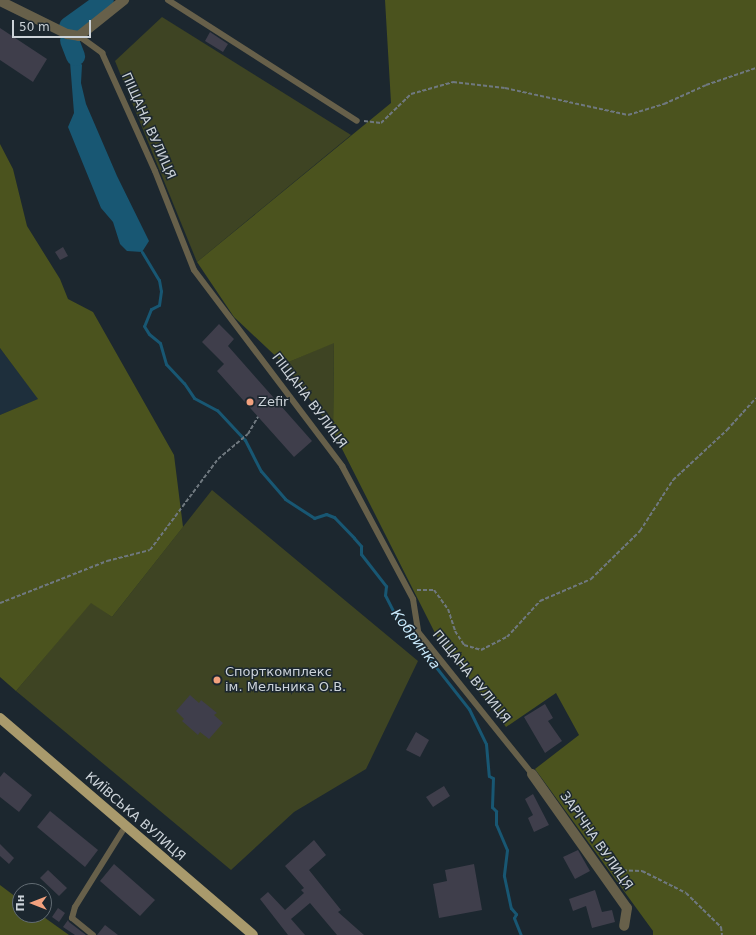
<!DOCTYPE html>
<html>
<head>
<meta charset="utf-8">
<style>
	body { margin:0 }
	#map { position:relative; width:756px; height:935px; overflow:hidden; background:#1c272f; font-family:"DejaVu Sans",sans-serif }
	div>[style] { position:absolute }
	.built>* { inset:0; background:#1e2f3c }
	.green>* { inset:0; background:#3e4423 }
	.forest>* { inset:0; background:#4b531e }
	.water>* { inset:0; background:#185773 }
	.stream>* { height:3px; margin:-1.5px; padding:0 1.5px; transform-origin:1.5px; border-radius:1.5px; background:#185773 }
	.river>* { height:19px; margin:-9.5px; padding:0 9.5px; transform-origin:9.5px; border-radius:9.5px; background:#185773 }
	.building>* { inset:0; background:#3f3e4b }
	.path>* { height:2px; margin-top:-1px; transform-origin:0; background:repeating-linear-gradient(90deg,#6f787f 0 4px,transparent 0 6px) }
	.service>* { height:6px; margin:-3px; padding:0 3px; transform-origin:3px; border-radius:3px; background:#67604a }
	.minor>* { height:10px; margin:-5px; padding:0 5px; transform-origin:5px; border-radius:5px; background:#67604a }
	.primary>* { height:10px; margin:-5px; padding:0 5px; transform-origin:5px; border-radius:5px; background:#a99a6c }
	.dots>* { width:11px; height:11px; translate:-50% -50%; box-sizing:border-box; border:2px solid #1c272f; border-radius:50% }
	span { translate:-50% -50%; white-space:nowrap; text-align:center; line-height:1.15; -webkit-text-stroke:3px #1c272f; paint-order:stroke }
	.street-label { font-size:13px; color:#ccd3d9 }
	.poi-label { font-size:13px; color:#ccd3d9 }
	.left { translate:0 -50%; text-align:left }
	.water-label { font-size:14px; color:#c9eafc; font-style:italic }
	.north { position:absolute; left:12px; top:883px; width:40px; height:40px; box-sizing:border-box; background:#1c272f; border:1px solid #626c73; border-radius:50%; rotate:270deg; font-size:11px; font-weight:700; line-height:16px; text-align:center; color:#ccd3d9 }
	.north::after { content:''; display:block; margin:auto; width:14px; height:18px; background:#f2a17e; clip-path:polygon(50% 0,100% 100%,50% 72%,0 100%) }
	.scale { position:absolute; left:12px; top:20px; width:79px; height:18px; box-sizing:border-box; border:2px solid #ccd3d9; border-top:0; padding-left:5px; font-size:12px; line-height:14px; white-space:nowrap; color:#ccd3d9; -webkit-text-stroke:3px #1c272f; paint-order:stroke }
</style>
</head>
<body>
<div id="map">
	<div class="built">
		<i style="clip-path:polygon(0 348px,39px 399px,0 415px)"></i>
	</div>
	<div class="green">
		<i style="clip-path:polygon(162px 17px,351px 135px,197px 262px,115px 61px)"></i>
		<i style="clip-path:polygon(334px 342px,333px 431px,284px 364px)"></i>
		<i style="clip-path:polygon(212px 490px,418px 661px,366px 769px,294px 812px,231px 870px,16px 691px,91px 602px,112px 617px)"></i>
	</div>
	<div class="forest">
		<i style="clip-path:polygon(385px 0,756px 0,756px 935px,653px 935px,653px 931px,535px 769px,579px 735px,556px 693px,506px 727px,436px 635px,333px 431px,334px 343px,284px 364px,234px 317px,197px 262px,391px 103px)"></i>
		<i style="clip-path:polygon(0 144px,13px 169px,27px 226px,60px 279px,68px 299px,93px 312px,174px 455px,183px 527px,112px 617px,91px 603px,16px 691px,0 677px,0 415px,38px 399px,0 348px)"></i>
		<i style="clip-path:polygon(0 885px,20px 900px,20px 915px,41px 915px,69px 935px,0 935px)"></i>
	</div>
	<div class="water">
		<i style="clip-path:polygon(75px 56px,82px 65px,81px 83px,86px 104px,117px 176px,149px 241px,142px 252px,127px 251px,120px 244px,113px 222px,101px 208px,68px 127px,74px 113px,70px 62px)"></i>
	</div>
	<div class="stream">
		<i style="left:142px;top:252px;width:33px;rotate:59deg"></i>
		<i style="left:159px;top:280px;width:11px;rotate:80deg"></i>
		<i style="left:161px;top:291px;width:14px;rotate:98deg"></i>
		<i style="left:159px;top:305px;width:9px;rotate:153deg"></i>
		<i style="left:151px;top:309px;width:18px;rotate:112deg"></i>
		<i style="left:144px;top:326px;width:9px;rotate:58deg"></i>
		<i style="left:149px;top:334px;width:14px;rotate:39deg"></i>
		<i style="left:160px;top:343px;width:22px;rotate:74deg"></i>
		<i style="left:166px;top:364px;width:26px;rotate:47deg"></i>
		<i style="left:184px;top:383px;width:18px;rotate:56deg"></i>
		<i style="left:194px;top:398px;width:26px;rotate:28deg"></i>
		<i style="left:217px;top:410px;width:41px;rotate:47deg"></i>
		<i style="left:245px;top:440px;width:35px;rotate:63deg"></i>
		<i style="left:261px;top:471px;width:37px;rotate:49deg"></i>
		<i style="left:285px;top:499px;width:35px;rotate:33deg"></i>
		<i style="left:314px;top:518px;width:13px;rotate:-18deg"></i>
		<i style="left:326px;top:514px;width:9px;rotate:21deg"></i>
		<i style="left:334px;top:517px;width:29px;rotate:46deg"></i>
		<i style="left:354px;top:538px;width:11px;rotate:49deg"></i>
		<i style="left:361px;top:546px;width:8px;rotate:90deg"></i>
		<i style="left:361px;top:554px;width:41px;rotate:52deg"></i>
		<i style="left:386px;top:586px;width:9px;rotate:96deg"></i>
		<i style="left:385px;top:595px;width:22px;rotate:63deg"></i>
		<i style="left:395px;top:615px;width:120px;rotate:51.8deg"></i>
		<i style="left:469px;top:709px;width:39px;rotate:64deg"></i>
		<i style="left:486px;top:744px;width:32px;rotate:85deg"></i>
		<i style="left:489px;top:776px;width:4px;rotate:27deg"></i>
		<i style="left:493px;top:778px;width:29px;rotate:92deg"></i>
		<i style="left:492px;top:807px;width:6px;rotate:45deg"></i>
		<i style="left:496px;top:811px;width:13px;rotate:90deg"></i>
		<i style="left:496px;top:824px;width:28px;rotate:67deg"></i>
		<i style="left:507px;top:850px;width:26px;rotate:97deg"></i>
		<i style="left:504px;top:876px;width:33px;rotate:78deg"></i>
		<i style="left:511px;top:908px;width:8px;rotate:50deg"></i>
		<i style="left:516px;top:914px;width:4px;rotate:117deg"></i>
		<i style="left:514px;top:918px;width:18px;rotate:68deg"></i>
	</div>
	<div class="river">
		<i style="left:68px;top:26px;width:44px;rotate:-35.8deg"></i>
		<i style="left:69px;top:40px;width:17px;rotate:69deg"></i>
	</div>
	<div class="building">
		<i style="clip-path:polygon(0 28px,47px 59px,33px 82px,0 60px)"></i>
		<i style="clip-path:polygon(210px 32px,228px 44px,223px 52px,205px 41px)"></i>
		<i style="clip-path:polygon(63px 247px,68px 256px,60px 260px,55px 252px)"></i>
		<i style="clip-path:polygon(219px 324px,234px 339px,228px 346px,312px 441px,294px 457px,217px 371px,224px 364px,202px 342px)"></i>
		<i style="clip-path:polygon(190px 695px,199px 703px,201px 700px,217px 713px,214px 715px,223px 723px,209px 739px,200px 732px,198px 735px,182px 721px,184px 719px,176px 711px)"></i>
		<i style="clip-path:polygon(545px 704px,553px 718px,548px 721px,562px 741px,545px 753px,524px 717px)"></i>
		<i style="clip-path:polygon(416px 732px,429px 740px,420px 757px,406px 750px)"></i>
		<i style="clip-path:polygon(4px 772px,32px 795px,19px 812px,0 797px,0 777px)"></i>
		<i style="clip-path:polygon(444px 786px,450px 796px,433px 807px,426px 797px)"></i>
		<i style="clip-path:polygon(533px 794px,549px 825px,534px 832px,528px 818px,533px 815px,525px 799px)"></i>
		<i style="clip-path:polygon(50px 811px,98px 850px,85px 867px,37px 827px)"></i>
		<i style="clip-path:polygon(314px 840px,326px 855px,309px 870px,341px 910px,338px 912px,364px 935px,337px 935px,310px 903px,291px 919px,305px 935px,288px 935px,260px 899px,268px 892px,285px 910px,304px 893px,301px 890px,304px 888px,285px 866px)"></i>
		<i style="clip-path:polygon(0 844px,14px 858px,9px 864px,0 856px)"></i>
		<i style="clip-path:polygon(578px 850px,590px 871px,575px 879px,563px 857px)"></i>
		<i style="clip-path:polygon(114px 864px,155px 900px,140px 916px,100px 881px)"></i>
		<i style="clip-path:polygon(474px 864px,482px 910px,439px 918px,433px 884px,447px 881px,445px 870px)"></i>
		<i style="clip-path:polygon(48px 870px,67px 888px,59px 896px,40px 878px)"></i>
		<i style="clip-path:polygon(595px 890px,602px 912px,612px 910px,615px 922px,592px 928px,586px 906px,573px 911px,569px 899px)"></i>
		<i style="clip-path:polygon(58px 908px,65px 913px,59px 922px,52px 917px)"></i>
		<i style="clip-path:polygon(68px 920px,69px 922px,86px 935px,75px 935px,63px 927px)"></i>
		<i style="clip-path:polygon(105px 925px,118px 935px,97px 935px)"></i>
	</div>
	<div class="path">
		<i style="left:364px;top:121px;width:17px;rotate:7deg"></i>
		<i style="left:381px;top:123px;width:42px;rotate:-44deg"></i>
		<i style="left:411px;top:94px;width:44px;rotate:-15.9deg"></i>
		<i style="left:453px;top:82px;width:52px;rotate:6.6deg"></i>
		<i style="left:505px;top:88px;width:126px;rotate:12.4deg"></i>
		<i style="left:628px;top:115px;width:38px;rotate:-17deg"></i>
		<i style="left:664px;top:104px;width:46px;rotate:-24.3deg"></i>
		<i style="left:706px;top:85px;width:53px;rotate:-18.8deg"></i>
		<i style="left:417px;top:590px;width:17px"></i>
		<i style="left:434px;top:590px;width:24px;rotate:54deg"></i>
		<i style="left:448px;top:609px;width:23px;rotate:72deg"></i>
		<i style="left:455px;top:631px;width:17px;rotate:57deg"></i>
		<i style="left:464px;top:645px;width:18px;rotate:16deg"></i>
		<i style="left:481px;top:650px;width:29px;rotate:-27deg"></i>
		<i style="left:507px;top:637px;width:49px;rotate:-47.5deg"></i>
		<i style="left:540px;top:601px;width:56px;rotate:-23.3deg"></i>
		<i style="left:591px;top:579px;width:69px;rotate:-44.4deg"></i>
		<i style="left:640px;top:531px;width:61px;rotate:-57.1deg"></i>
		<i style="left:673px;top:480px;width:74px;rotate:-42.8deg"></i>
		<i style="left:727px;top:430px;width:43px;rotate:-47.8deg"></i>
		<i style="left:0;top:603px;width:115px;rotate:-21.4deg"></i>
		<i style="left:107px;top:561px;width:44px;rotate:-14.3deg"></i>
		<i style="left:150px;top:550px;width:114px;rotate:-53.2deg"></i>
		<i style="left:218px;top:459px;width:39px;rotate:-40deg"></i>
		<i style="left:248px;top:434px;width:20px;rotate:-60deg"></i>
		<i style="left:611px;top:870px;width:31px;rotate:2deg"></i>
		<i style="left:642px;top:871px;width:49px;rotate:26.6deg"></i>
		<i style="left:686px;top:893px;width:49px;rotate:44.2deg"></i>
		<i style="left:721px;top:927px;width:8px;rotate:83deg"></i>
	</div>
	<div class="service">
		<i style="left:168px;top:0;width:224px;rotate:32.6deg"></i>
		<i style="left:79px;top:36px;width:29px;rotate:36deg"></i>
		<i style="left:102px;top:53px;width:129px;rotate:65.8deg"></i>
		<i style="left:155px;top:171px;width:106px;rotate:68.5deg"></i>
		<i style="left:194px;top:270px;width:246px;rotate:52.9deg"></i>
		<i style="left:342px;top:466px;width:151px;rotate:61.9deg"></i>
		<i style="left:413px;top:599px;width:33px;rotate:81deg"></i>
		<i style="left:418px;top:632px;width:182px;rotate:51.2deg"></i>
		<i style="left:93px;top:935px;width:27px;rotate:-141deg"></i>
		<i style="left:72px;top:918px;width:11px;rotate:-75deg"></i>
		<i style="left:75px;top:907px;width:94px;rotate:-58deg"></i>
	</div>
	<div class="minor">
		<i style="left:0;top:1px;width:75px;rotate:26.2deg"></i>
		<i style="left:67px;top:34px;width:12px;rotate:9deg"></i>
		<i style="left:79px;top:36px;width:58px;rotate:-38.7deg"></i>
		<i style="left:532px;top:774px;width:164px;rotate:54.7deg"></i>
		<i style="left:627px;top:908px;width:18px;rotate:99deg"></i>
	</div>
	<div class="primary">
		<i style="left:0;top:718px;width:333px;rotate:40.6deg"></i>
	</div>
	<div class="dots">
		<i style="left:250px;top:402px;background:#f2a17e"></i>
		<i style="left:217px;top:680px;background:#f2a17e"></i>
	</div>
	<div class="street-label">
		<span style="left:148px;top:126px;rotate:66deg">ПІЩАНА ВУЛИЦЯ</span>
		<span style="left:309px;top:401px;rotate:53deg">ПІЩАНА ВУЛИЦЯ</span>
		<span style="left:471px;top:677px;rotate:51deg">ПІЩАНА ВУЛИЦЯ</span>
		<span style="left:135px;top:817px;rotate:41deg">КИЇВСЬКА ВУЛИЦЯ</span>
		<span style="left:596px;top:841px;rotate:55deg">ЗАРІЧНА ВУЛИЦЯ</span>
	</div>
	<div class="poi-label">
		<span class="left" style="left:258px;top:402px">Zefir</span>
		<span class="left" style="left:225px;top:680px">Спорткомплекс<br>ім. Мельника О.В.</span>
	</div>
	<div class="water-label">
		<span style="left:416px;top:639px;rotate:53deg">Кобринка</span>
	</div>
	<div class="north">Пн</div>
	<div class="scale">50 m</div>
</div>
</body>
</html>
